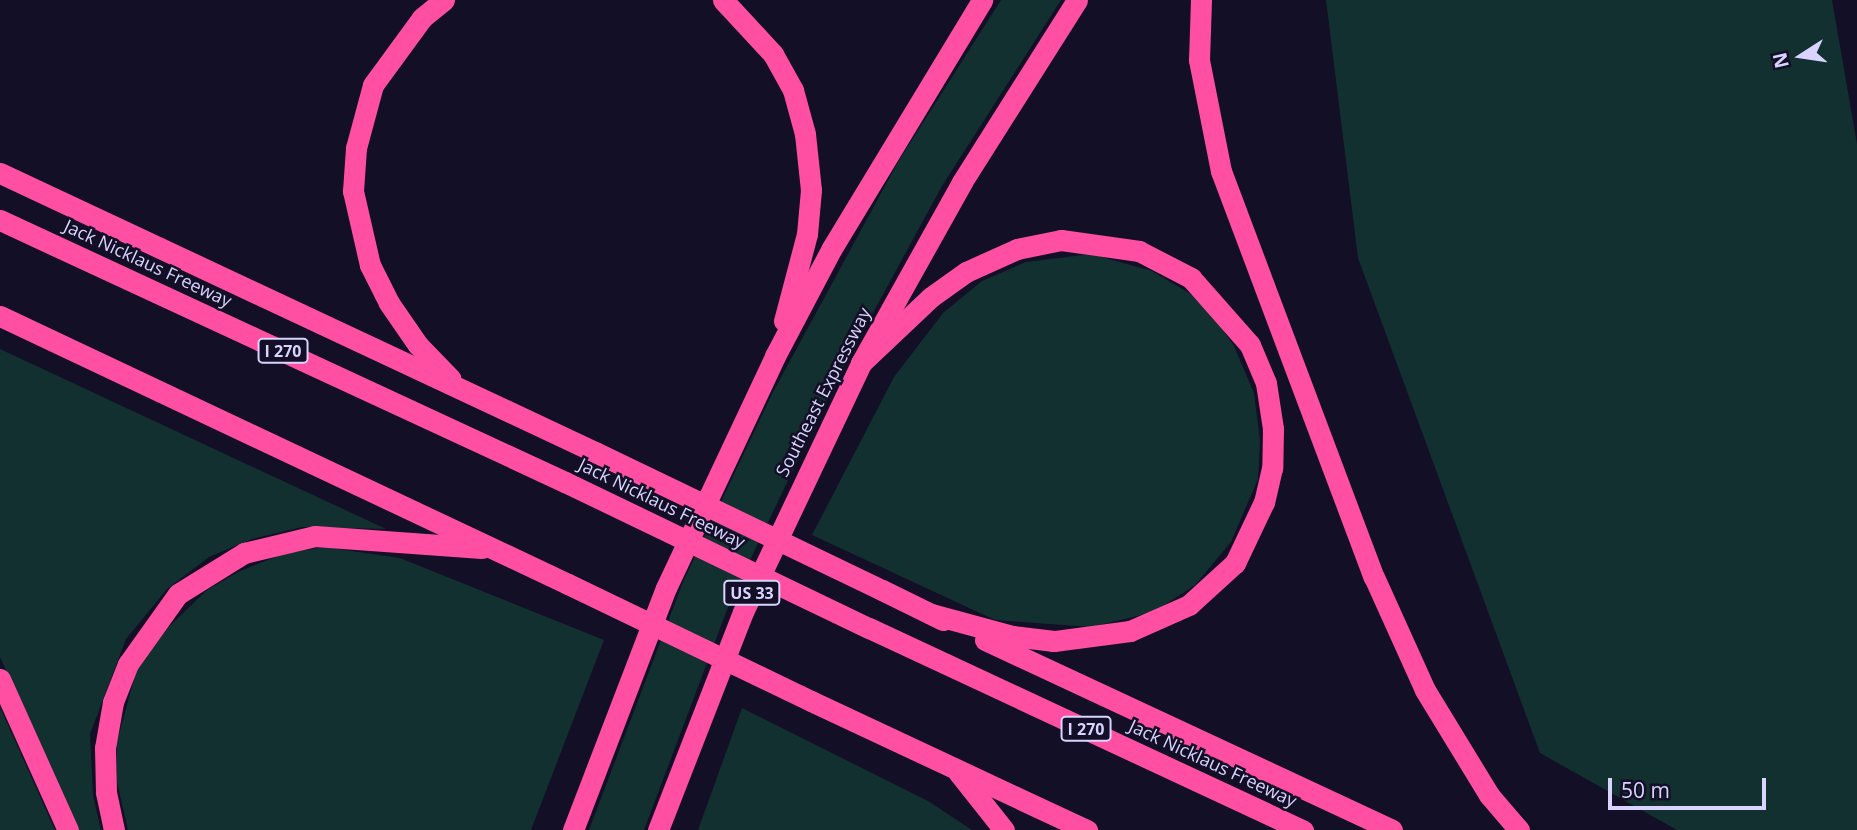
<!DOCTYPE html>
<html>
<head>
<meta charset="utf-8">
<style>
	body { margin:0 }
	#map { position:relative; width:1857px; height:830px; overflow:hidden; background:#130f26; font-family:"Open Sans",sans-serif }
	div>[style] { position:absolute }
	.green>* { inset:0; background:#12302f }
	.motorway>* { height:21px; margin:-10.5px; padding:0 10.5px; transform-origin:10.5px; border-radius:10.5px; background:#ff4fa3 }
	.motorway-bridge>* { height:21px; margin:-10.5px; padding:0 10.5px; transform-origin:10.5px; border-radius:10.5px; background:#ff4fa3 }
	span { translate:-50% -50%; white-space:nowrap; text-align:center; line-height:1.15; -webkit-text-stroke:5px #130f26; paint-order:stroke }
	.shield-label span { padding:2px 5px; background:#130f26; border:2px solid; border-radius:5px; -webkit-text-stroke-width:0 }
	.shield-label { font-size:16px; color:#d9d4ff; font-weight:700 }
	.street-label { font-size:18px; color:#d9d4ff }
	.north { position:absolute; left:1766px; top:21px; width:70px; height:70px; -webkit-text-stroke:5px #130f26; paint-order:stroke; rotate:258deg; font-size:19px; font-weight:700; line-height:28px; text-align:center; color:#d9d4ff }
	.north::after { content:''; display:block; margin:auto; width:24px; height:32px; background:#d9d4ff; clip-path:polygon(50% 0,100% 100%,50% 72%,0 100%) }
	.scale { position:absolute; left:1608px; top:778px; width:158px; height:32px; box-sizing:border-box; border:4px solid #d9d4ff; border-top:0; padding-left:9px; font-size:21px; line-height:24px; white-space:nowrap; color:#d9d4ff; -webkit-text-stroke:5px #130f26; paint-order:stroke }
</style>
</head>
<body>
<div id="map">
	<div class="green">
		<i style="clip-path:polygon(1001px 0,1061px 0,942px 186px,832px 388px,730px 602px,644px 830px,589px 830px,683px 582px,772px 394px,898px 162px)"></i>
		<i style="clip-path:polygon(1326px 0,1832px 0,1857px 144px,1857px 830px,1677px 830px,1540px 753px,1358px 258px)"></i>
		<i style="clip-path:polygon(1091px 254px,1152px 271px,1189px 293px,1212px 314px,1234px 346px,1254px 393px,1260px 441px,1258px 479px,1231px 542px,1195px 585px,1154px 612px,1091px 627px,995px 620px,812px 535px,894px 377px,943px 313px,982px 281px,1026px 262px)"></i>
		<i style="clip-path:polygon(0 349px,386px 529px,302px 527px,252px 539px,209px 557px,167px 589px,126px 639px,90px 734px,93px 795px,101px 830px,78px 830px,0 657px)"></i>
		<i style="clip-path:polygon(324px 547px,400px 558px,604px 640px,531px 830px,128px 830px,117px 782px,117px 742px,136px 672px,154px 641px,207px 590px,240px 571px,283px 554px)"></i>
		<i style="clip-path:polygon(0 707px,55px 830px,0 830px)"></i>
		<i style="clip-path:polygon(742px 708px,928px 801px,972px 830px,698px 830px)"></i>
	</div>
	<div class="motorway">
		<i style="left:444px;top:0;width:28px;rotate:141deg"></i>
		<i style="left:422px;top:18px;width:83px;rotate:126.2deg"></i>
		<i style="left:373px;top:85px;width:65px;rotate:105.1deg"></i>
		<i style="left:356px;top:148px;width:43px;rotate:94deg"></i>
		<i style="left:353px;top:191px;width:76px;rotate:77.1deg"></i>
		<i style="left:370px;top:265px;width:42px;rotate:63.4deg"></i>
		<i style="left:389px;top:303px;width:51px;rotate:55.4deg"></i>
		<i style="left:418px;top:345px;width:47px;rotate:45.9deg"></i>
		<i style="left:723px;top:0;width:74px;rotate:47.2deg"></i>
		<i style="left:773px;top:54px;width:41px;rotate:60.9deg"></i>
		<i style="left:793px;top:90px;width:46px;rotate:74.7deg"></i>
		<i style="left:805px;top:134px;width:56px;rotate:83.9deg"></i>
		<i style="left:811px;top:190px;width:44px;rotate:95.2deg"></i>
		<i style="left:807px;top:234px;width:90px;rotate:104.8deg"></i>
		<i style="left:1201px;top:0;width:60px;rotate:91.9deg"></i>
		<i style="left:1199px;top:60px;width:113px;rotate:78.8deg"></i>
		<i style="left:1221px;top:171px;width:434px;rotate:69.4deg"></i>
		<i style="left:1374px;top:577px;width:124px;rotate:65.7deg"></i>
		<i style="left:1425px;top:690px;width:123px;rotate:58.6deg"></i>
		<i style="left:1489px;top:795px;width:46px;rotate:49.4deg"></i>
		<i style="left:0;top:173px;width:657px;rotate:25.12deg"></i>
		<i style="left:0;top:220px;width:623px;rotate:24.88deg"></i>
		<i style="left:0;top:316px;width:628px;rotate:25.26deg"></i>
		<i style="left:861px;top:363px;width:96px;rotate:-43.3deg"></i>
		<i style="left:931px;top:297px;width:43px;rotate:-35.5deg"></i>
		<i style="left:966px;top:272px;width:56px;rotate:-24.3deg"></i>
		<i style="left:1017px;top:249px;width:45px;rotate:-11.6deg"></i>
		<i style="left:1061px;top:240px;width:79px;rotate:8deg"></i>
		<i style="left:1139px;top:251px;width:59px;rotate:27.4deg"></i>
		<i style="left:1191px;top:278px;width:89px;rotate:48.6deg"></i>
		<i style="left:1250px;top:345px;width:41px;rotate:67.2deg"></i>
		<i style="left:1266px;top:383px;width:47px;rotate:81.3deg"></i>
		<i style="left:1273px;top:429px;width:39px;rotate:91deg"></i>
		<i style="left:1272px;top:468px;width:35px;rotate:103deg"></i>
		<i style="left:1264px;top:502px;width:68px;rotate:115.4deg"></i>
		<i style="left:1235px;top:563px;width:62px;rotate:137.6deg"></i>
		<i style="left:1189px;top:605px;width:64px;rotate:156.2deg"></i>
		<i style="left:1130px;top:631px;width:77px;rotate:172.5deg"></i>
		<i style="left:1054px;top:641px;width:42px;rotate:-173.2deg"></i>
		<i style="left:1012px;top:636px;width:84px;rotate:-164.8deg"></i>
		<i style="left:882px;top:590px;width:68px;rotate:26.2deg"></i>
		<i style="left:869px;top:628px;width:479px;rotate:25deg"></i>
		<i style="left:985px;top:640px;width:449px;rotate:25deg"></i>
		<i style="left:0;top:679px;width:166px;rotate:65.8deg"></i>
		<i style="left:811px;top:701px;width:305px;rotate:25.1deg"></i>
		<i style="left:958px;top:772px;width:74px;rotate:51.6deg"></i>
		<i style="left:114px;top:830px;width:39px;rotate:-102deg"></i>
		<i style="left:106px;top:792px;width:44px;rotate:-91.3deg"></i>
		<i style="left:105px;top:748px;width:47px;rotate:-80.1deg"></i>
		<i style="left:113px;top:702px;width:41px;rotate:-68.5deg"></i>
		<i style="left:128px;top:664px;width:86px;rotate:-54.5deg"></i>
		<i style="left:178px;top:594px;width:78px;rotate:-31.8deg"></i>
		<i style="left:244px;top:553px;width:73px;rotate:-13.5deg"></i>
		<i style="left:315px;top:536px;width:167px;rotate:4.1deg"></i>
		<i style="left:573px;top:830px;width:259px;rotate:-69deg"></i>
		<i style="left:666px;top:588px;width:256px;rotate:-64.8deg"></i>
		<i style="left:775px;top:356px;width:122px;rotate:-62.2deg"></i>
		<i style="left:832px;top:248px;width:290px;rotate:-58.8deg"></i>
		<i style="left:658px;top:830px;width:234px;rotate:-68.7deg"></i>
		<i style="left:743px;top:612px;width:276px;rotate:-64.6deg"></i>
		<i style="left:861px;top:363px;width:207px;rotate:-60.8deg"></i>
		<i style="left:962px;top:182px;width:215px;rotate:-57.7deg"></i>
	</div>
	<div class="motorway-bridge">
		<i style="left:595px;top:452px;width:318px;rotate:25.7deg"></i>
		<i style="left:565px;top:482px;width:337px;rotate:25.7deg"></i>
		<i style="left:568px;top:584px;width:270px;rotate:25.7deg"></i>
	</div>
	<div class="shield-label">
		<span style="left:283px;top:351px">I 270</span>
		<span style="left:752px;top:593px">US 33</span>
		<span style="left:1086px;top:729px">I 270</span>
	</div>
	<div class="street-label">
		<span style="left:148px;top:263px;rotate:25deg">Jack Nicklaus Freeway</span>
		<span style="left:823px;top:392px;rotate:-63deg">Southeast Expressway</span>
		<span style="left:662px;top:503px;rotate:26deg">Jack Nicklaus Freeway</span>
		<span style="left:1213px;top:763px;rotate:25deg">Jack Nicklaus Freeway</span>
	</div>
	<div class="north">N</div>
	<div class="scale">50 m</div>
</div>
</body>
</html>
